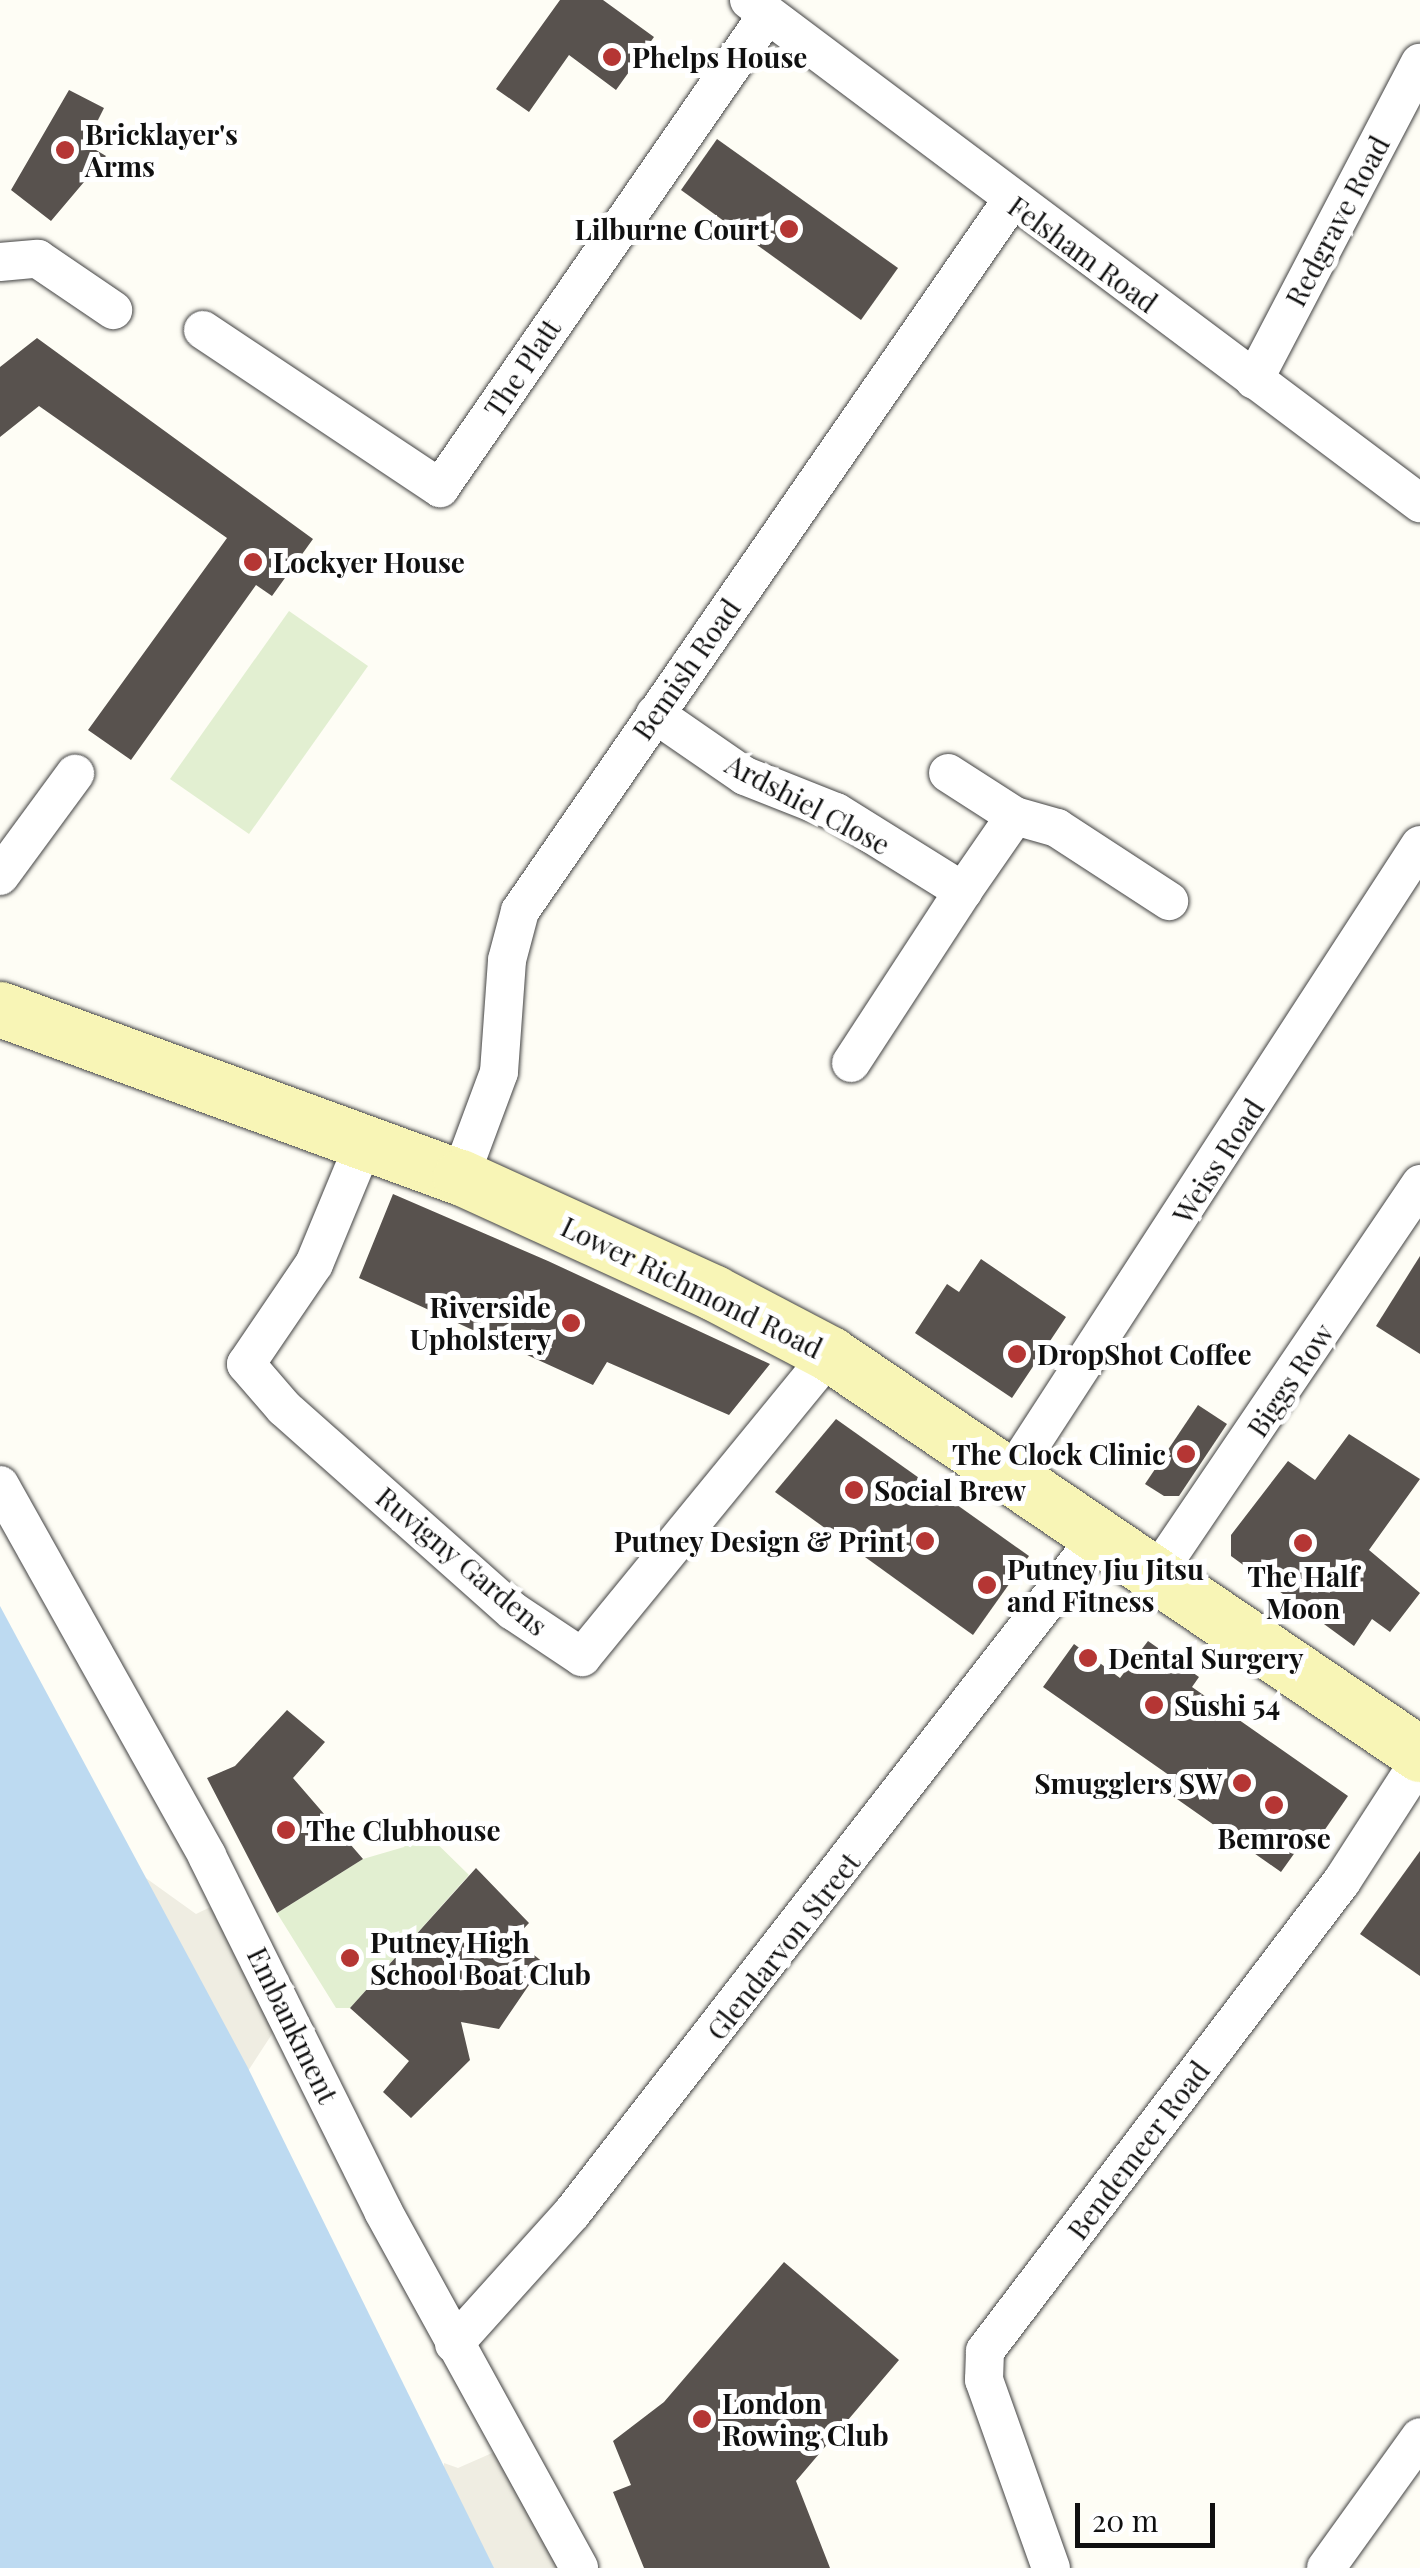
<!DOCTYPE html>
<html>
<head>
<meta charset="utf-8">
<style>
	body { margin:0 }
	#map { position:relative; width:1420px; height:2568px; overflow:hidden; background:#fefdf5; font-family:"Playfair Display",serif }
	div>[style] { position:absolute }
	.pitch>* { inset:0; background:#e2efd1 }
	.plaza>* { inset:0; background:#efede2 }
	.water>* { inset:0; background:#bddaf1 }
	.building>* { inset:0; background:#58524e }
	.roads { filter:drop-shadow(0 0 2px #434343) drop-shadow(0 0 2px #434343) }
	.minor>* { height:38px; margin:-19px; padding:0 19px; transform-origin:19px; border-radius:19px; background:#fff }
	.secondary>* { height:55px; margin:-27.5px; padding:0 27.5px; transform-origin:27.5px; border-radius:27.5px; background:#f8f5b6 }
	.dots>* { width:28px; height:28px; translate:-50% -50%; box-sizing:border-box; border:5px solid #fff; border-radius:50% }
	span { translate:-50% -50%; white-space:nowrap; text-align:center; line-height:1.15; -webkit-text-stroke:10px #fff; paint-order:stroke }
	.poi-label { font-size:28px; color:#101010; font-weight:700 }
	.left { translate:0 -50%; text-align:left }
	.right { translate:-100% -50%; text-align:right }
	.street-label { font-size:28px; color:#101010 }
	.scale { position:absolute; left:1075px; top:2503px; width:140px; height:45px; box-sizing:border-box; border:5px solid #101010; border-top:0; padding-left:12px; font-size:30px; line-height:35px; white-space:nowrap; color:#101010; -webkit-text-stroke:8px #fff; paint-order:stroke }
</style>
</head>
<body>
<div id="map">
	<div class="pitch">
		<i style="clip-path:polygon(289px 611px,368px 666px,249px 834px,170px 779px)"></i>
		<i style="clip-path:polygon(420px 1827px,469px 1875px,350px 2008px,336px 2008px,277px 1913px,363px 1859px,404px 1847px)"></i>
	</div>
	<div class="plaza">
		<i style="clip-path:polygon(111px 1853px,196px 1914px,229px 1898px,287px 2011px,248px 2071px)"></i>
		<i style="clip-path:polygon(508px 2446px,579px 2568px,439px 2568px,444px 2463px,458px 2468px)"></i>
	</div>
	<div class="water">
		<i style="clip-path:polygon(0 1606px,247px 2066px,494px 2568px,0 2568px)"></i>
	</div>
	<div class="building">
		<i style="clip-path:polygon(560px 0,603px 0,654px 37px,616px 90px,569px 55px,529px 112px,496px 89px)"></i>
		<i style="clip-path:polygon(69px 90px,104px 108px,86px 144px,106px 156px,51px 221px,11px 190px)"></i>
		<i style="clip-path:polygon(717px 139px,898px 268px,861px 320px,681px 190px)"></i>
		<i style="clip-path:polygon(37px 338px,313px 539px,272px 596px,256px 585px,131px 760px,88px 730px,227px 538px,39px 406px,0 437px,0 367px)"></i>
		<i style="clip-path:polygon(393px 1194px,548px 1261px,770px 1364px,729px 1415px,607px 1362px,593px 1385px,359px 1278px)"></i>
		<i style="clip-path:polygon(1420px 1256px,1420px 1354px,1376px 1326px)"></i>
		<i style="clip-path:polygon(981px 1259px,1066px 1317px,1012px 1398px,915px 1333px,947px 1284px,959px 1292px)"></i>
		<i style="clip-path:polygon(1198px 1405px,1227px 1424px,1179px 1496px,1164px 1496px,1145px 1484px)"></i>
		<i style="clip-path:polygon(836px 1419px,1029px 1556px,973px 1635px,775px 1492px)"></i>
		<i style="clip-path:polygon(1349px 1434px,1420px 1479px,1369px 1550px,1420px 1593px,1390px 1632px,1372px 1619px,1354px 1646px,1231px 1556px,1231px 1535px,1288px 1461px,1315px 1480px)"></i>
		<i style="clip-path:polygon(1148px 1641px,1199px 1677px,1192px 1687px,1348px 1796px,1315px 1844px,1306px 1837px,1281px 1872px,1167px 1792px,1176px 1780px,1043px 1687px,1074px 1644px,1120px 1678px)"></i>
		<i style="clip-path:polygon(287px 1710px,325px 1742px,293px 1778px,363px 1859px,277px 1913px,207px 1778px,235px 1766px)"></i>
		<i style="clip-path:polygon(1420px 1851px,1420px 1976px,1360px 1934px)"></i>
		<i style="clip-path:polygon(476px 1868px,529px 1923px,514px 1939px,544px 1963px,499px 2029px,461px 2022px,470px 2060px,411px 2118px,383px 2092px,409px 2061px,350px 2008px)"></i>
		<i style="clip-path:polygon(784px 2262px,899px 2360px,796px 2481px,830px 2568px,644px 2568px,613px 2492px,631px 2485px,613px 2441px,664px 2402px)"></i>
	</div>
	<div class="roads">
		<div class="minor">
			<i style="left:749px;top:0;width:839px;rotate:36.86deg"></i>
			<i style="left:0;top:262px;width:38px;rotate:-5deg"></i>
			<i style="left:38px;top:259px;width:91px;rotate:34.2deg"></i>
			<i style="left:203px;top:330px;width:285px;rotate:33.7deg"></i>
			<i style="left:440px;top:488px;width:575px;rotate:-55.34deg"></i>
			<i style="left:1254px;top:380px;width:358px;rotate:-62.4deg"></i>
			<i style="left:655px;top:714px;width:109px;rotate:34.6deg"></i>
			<i style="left:745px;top:776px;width:98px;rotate:21.6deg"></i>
			<i style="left:836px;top:812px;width:150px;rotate:31.9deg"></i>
			<i style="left:963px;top:891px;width:91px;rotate:-55.3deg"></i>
			<i style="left:1015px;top:816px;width:44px;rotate:15.9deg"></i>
			<i style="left:1057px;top:828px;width:134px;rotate:33.1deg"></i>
			<i style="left:948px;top:773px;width:80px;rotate:32.7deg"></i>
			<i style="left:0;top:876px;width:127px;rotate:-53.7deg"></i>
			<i style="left:851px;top:1063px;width:205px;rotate:-56.9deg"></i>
			<i style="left:365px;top:1141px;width:133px;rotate:112.5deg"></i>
			<i style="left:314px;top:1264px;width:121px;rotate:124.2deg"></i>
			<i style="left:246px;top:1364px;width:58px;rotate:49.2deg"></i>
			<i style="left:284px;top:1408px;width:306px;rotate:41.6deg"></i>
			<i style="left:513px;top:1611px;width:83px;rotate:33.7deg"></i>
			<i style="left:582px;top:1657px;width:392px;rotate:-50.7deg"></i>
			<i style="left:460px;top:1177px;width:112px;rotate:-69.6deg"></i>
			<i style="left:499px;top:1072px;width:112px;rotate:-85.9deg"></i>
			<i style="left:507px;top:960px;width:51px;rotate:-75.1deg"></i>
			<i style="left:520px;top:911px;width:863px;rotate:-55.33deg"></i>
			<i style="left:1011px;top:1475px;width:751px;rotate:-57.01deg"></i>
			<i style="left:0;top:1485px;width:425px;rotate:60.8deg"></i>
			<i style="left:207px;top:1856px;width:396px;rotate:63.6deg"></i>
			<i style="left:383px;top:2211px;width:407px;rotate:61.2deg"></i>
			<i style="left:1157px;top:1573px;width:470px;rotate:-55.9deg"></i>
			<i style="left:454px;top:2344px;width:176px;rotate:-48deg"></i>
			<i style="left:572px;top:2213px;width:857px;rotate:-52.15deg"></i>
			<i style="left:1051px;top:2568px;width:200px;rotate:-109.6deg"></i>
			<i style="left:984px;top:2380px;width:29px;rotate:-88deg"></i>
			<i style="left:985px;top:2351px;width:590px;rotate:-52.78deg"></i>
			<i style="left:1342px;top:1881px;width:144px;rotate:-57.2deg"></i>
			<i style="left:1326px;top:2568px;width:161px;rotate:-54.3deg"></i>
		</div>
		<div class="secondary">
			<i style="left:0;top:1009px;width:490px;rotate:20.1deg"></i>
			<i style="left:460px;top:1177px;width:279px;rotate:24.5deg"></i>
			<i style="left:714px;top:1293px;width:131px;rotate:27.7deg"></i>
			<i style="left:830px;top:1354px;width:713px;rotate:34.14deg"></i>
		</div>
	</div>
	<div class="dots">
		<i style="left:612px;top:57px;background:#b53634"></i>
		<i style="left:65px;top:150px;background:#b53634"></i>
		<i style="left:789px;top:229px;background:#b53634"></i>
		<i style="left:253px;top:562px;background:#b53634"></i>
		<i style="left:571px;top:1323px;background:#b53634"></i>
		<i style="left:1017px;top:1354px;background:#b53634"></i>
		<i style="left:1186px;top:1454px;background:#b53634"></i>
		<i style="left:854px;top:1490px;background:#b53634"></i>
		<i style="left:925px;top:1541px;background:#b53634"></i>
		<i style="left:1303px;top:1543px;background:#b53634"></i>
		<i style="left:987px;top:1585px;background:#b53634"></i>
		<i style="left:1088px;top:1658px;background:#b53634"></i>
		<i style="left:1154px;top:1705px;background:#b53634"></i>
		<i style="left:1242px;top:1783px;background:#b53634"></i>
		<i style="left:1274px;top:1805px;background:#b53634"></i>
		<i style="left:286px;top:1830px;background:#b53634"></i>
		<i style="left:350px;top:1958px;background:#b53634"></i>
		<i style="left:702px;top:2419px;background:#b53634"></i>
	</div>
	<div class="poi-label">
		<span class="left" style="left:632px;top:57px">Phelps House</span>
		<span class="left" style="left:85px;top:150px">Bricklayer's<br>Arms</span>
		<span class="right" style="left:769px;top:229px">Lilburne Court</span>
		<span class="left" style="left:273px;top:562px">Lockyer House</span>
		<span class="right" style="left:551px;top:1323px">Riverside<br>Upholstery</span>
		<span class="left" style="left:1037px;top:1354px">DropShot Coffee</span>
		<span class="right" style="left:1166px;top:1454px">The Clock Clinic</span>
		<span class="left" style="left:874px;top:1490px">Social Brew</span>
		<span class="right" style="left:905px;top:1541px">Putney Design &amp; Print</span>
		<span class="left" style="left:1007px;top:1585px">Putney Jiu Jitsu<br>and Fitness</span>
		<span style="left:1303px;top:1592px">The Half<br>Moon</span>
		<span class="left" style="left:1108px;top:1658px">Dental Surgery</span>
		<span class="left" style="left:1174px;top:1705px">Sushi 54</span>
		<span class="right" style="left:1222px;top:1783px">Smugglers SW</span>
		<span class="left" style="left:306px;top:1830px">The Clubhouse</span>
		<span style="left:1274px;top:1838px">Bemrose</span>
		<span class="left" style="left:370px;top:1958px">Putney High<br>School Boat Club</span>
		<span class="left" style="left:722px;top:2419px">London<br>Rowing Club</span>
	</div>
	<div class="street-label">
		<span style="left:1337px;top:221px;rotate:-62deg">Redgrave Road</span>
		<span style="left:1083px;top:254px;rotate:36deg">Felsham Road</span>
		<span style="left:522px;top:368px;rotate:-56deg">The Platt</span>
		<span style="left:686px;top:669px;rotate:-55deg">Bemish Road</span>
		<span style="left:808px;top:804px;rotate:28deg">Ardshiel Close</span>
		<span style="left:1218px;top:1161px;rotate:-57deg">Weiss Road</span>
		<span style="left:692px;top:1287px;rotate:26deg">Lower Richmond Road</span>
		<span style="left:1290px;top:1380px;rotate:-56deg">Biggs Row</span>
		<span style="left:462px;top:1561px;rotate:40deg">Ruvigny Gardens</span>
		<span style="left:783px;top:1946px;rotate:-52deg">Glendarvon Street</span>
		<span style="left:293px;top:2025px;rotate:64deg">Embankment</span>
		<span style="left:1138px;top:2150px;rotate:-53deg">Bendemeer Road</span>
	</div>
	<div class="scale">20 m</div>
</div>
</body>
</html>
